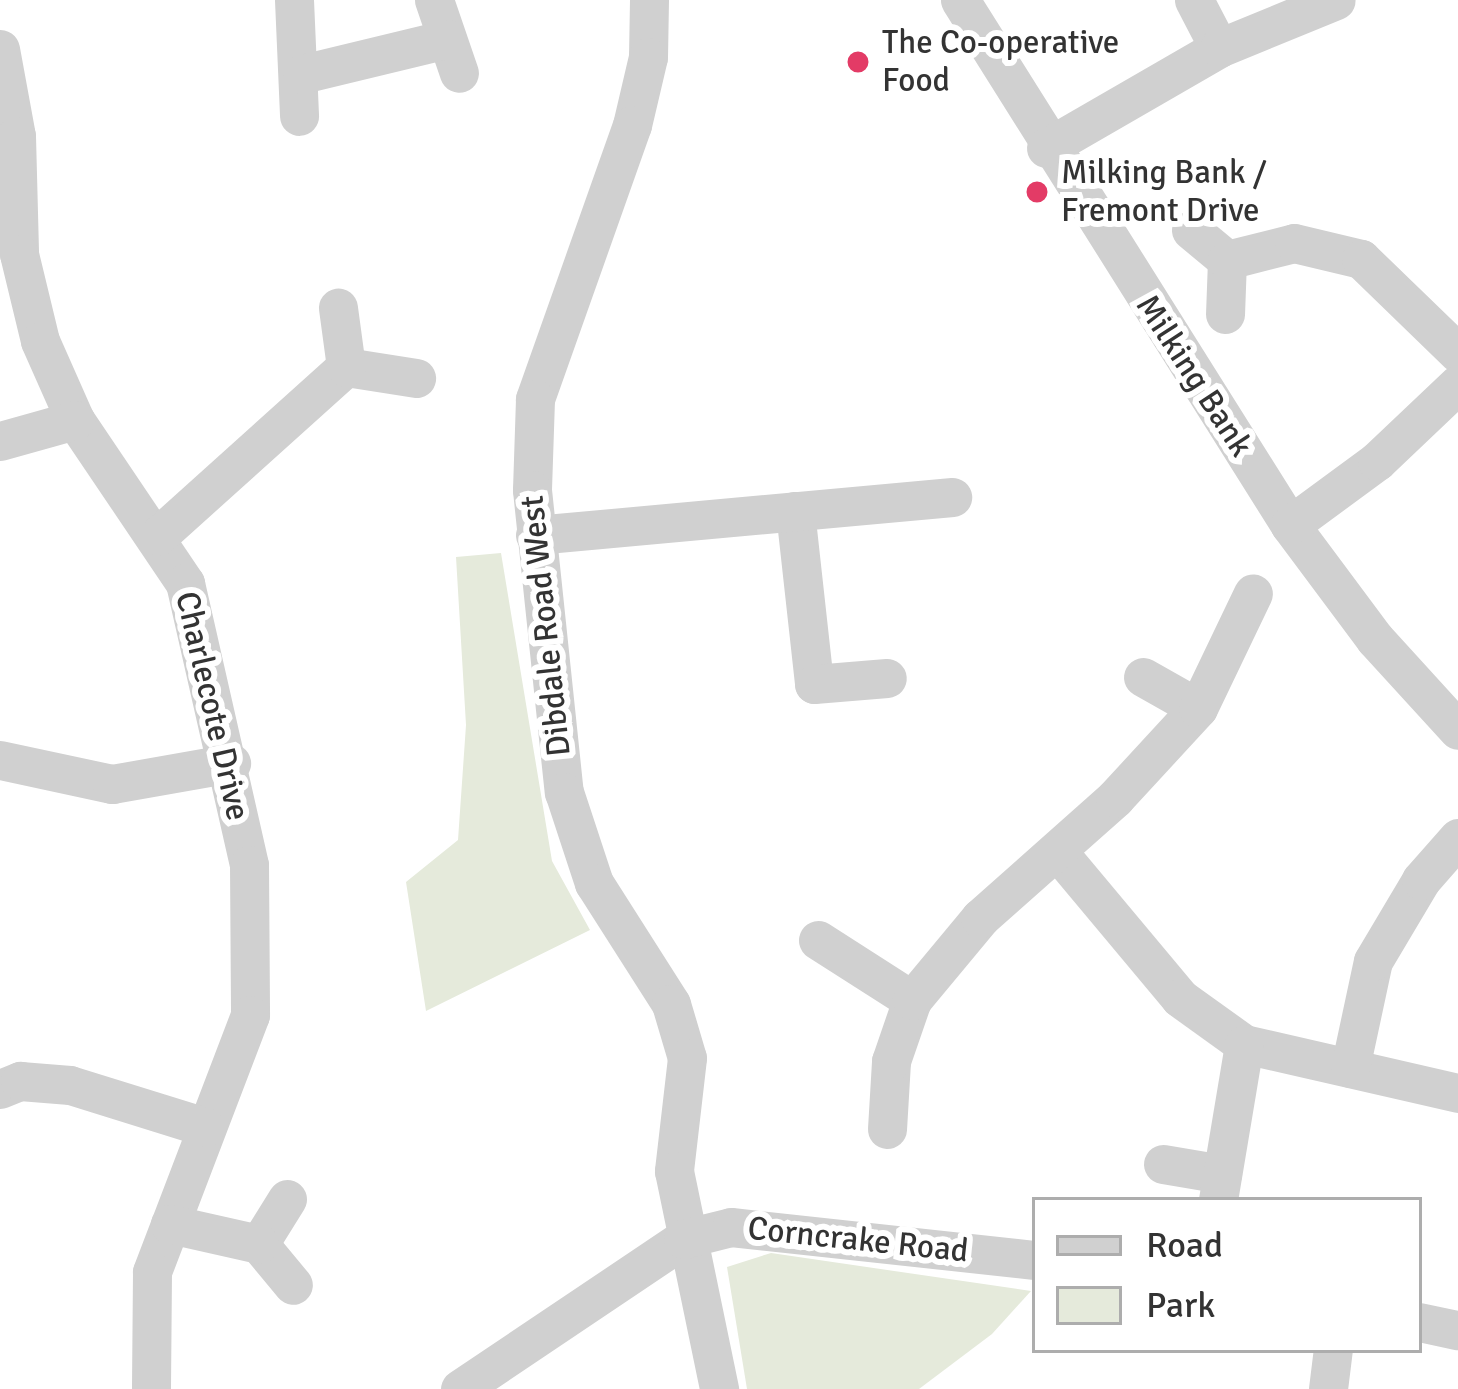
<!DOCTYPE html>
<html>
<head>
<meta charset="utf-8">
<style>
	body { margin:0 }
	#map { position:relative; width:1458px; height:1389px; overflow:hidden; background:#fff; font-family:Signika,sans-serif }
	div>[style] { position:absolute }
	.green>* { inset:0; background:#e5eadb }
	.minor>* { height:39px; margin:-19.5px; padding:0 19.5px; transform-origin:19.5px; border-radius:19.5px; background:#d0d0d0 }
	.dots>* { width:33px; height:33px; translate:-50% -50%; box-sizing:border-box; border:6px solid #fff; border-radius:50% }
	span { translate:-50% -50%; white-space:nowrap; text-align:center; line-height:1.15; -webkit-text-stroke:12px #fff; paint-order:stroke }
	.poi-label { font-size:33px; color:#333 }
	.left { translate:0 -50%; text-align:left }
	.street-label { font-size:33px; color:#333 }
	.legend { position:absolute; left:1032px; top:1197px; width:390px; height:156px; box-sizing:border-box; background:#fff; border:3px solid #adadad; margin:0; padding:15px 21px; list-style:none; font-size:36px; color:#333 }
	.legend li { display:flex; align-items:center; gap:24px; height:60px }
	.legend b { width:60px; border:3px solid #adadad }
</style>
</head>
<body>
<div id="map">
	<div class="green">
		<i style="clip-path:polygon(501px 553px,552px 861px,590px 930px,426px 1011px,406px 882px,458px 840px,466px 725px,456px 557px)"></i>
		<i style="clip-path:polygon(771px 1253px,1031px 1291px,992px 1334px,919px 1389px,747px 1389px,727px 1267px)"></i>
	</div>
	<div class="minor">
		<i style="left:294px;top:0;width:116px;rotate:87.5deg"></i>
		<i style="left:434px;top:0;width:77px;rotate:71.1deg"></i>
		<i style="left:649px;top:0;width:57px;rotate:91deg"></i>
		<i style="left:648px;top:57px;width:70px;rotate:103.2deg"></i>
		<i style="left:632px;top:125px;width:291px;rotate:109.5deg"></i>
		<i style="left:535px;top:399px;width:91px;rotate:91.9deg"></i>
		<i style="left:532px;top:490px;width:304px;rotate:84deg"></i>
		<i style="left:564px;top:792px;width:96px;rotate:71.8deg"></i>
		<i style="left:594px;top:883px;width:143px;rotate:57.5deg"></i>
		<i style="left:671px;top:1004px;width:56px;rotate:73.5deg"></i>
		<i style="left:687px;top:1058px;width:114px;rotate:96.6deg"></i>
		<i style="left:674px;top:1171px;width:223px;rotate:78.3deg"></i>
		<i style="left:960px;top:0;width:620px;rotate:57.85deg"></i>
		<i style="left:1290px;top:525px;width:142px;rotate:53.3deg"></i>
		<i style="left:1375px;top:639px;width:123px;rotate:47.6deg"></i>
		<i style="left:1194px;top:0;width:54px;rotate:62.5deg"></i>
		<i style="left:0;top:49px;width:88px;rotate:79.6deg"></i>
		<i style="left:16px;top:136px;width:118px;rotate:88.5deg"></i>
		<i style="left:19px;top:254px;width:89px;rotate:76.4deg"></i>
		<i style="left:40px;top:341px;width:86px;rotate:66.1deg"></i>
		<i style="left:75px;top:420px;width:197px;rotate:56deg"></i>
		<i style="left:185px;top:583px;width:289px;rotate:77.2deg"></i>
		<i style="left:249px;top:865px;width:150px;rotate:89.6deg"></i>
		<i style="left:250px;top:1015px;width:275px;rotate:110.9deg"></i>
		<i style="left:152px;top:1272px;width:117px;rotate:90.5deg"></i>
		<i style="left:302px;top:74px;width:149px;rotate:-13.6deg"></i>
		<i style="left:1046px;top:148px;width:200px;rotate:-30deg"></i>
		<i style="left:1219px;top:48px;width:126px;rotate:-22.3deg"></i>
		<i style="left:1191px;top:230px;width:47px;rotate:39.8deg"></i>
		<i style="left:1227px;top:260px;width:54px;rotate:92.1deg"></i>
		<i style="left:1227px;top:260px;width:69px;rotate:-14.2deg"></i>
		<i style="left:1294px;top:243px;width:69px;rotate:13.4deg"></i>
		<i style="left:1361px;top:259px;width:135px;rotate:44.1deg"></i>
		<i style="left:346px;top:367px;width:71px;rotate:8.9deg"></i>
		<i style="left:0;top:441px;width:78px;rotate:-15.6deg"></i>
		<i style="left:795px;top:511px;width:174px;rotate:83.7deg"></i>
		<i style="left:814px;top:684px;width:73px;rotate:-4.7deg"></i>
		<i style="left:1290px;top:525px;width:108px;rotate:-36.3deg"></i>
		<i style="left:1377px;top:461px;width:112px;rotate:-43.5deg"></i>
		<i style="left:535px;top:535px;width:419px;rotate:-5.2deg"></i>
		<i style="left:158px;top:536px;width:253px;rotate:-42deg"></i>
		<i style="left:346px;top:367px;width:60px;rotate:-97.7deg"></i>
		<i style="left:1143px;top:677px;width:63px;rotate:29.4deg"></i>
		<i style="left:0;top:760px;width:115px;rotate:12.1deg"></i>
		<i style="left:112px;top:784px;width:121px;rotate:-10deg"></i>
		<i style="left:1058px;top:852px;width:190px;rotate:50.1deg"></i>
		<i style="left:1180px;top:998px;width:79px;rotate:35.7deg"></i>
		<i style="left:1244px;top:1044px;width:220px;rotate:12.9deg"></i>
		<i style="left:818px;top:940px;width:112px;rotate:32.6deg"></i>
		<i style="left:1350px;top:1068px;width:109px;rotate:-77.9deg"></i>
		<i style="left:1373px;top:961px;width:94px;rotate:-59.3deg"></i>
		<i style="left:1421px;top:880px;width:56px;rotate:-48.6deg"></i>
		<i style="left:0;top:1089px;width:22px;rotate:-22deg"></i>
		<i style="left:20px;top:1081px;width:50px;rotate:4.6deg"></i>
		<i style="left:70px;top:1085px;width:141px;rotate:17.3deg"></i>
		<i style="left:887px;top:1129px;width:68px;rotate:-86.6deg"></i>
		<i style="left:891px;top:1061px;width:65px;rotate:-71deg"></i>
		<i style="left:912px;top:1000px;width:107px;rotate:-50.3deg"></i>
		<i style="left:980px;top:918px;width:181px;rotate:-41.6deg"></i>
		<i style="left:1115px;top:798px;width:122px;rotate:-47.3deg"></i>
		<i style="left:1198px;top:708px;width:127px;rotate:-64.4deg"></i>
		<i style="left:1163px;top:1164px;width:60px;rotate:9.6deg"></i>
		<i style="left:287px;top:1199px;width:53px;rotate:121.9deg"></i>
		<i style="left:259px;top:1244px;width:53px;rotate:50.3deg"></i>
		<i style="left:1218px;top:1200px;width:158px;rotate:-80.5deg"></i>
		<i style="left:170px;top:1224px;width:91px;rotate:12.7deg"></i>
		<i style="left:1419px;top:1322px;width:40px;rotate:12deg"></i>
		<i style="left:460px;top:1389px;width:269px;rotate:-33.9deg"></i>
		<i style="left:683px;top:1239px;width:49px;rotate:-14deg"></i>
		<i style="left:731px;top:1227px;width:306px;rotate:6.2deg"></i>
		<i style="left:1328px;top:1389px;width:39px;rotate:-83deg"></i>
	</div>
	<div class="dots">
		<i style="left:858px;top:62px;background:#e33b66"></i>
		<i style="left:1037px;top:192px;background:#e33b66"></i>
	</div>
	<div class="poi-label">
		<span class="left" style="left:882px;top:62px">The Co-operative<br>Food</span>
		<span class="left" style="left:1061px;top:192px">Milking Bank /<br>Fremont Drive</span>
	</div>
	<div class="street-label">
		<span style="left:1194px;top:376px;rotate:57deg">Milking Bank</span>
		<span style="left:546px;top:626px;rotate:-96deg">Dibdale Road West</span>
		<span style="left:212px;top:706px;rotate:77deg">Charlecote Drive</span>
		<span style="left:858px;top:1240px;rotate:6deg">Corncrake Road</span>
	</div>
	<ul class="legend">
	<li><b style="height:15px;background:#d0d0d0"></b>Road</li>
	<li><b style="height:33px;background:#e5eadb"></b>Park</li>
	</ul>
</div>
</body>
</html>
